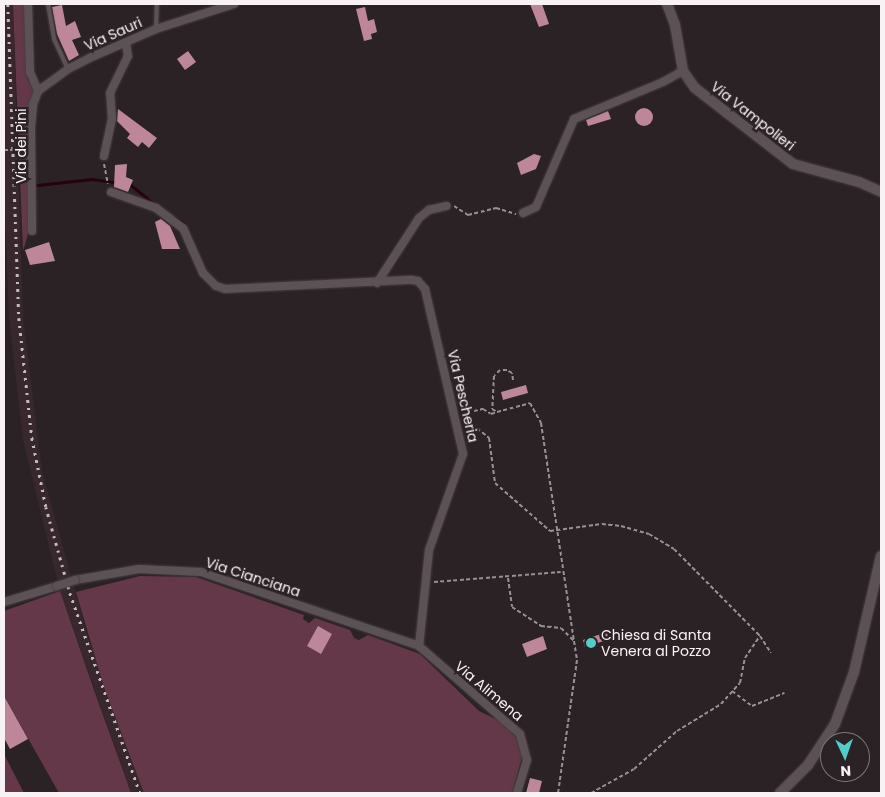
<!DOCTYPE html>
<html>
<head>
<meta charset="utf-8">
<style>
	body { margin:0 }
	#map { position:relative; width:885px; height:797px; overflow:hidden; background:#2b2225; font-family:Poppins,sans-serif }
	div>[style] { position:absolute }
	.built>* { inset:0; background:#38282d }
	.green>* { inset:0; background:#643848 }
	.stream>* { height:2.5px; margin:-1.25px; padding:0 1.25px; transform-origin:1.25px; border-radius:1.25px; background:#270011 }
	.building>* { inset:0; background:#be8799 }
	.round { border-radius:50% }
	.path>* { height:2px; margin-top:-1px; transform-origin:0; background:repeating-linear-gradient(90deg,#989093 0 4px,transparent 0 6.5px) }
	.roads { filter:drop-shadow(0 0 1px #463e41) drop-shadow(0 0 1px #463e41) }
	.service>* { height:4px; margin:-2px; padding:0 2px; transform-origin:2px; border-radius:2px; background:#5c5255 }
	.minor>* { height:8px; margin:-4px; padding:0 4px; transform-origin:4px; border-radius:4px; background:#5c5255 }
	.tertiary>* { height:10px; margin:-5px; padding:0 5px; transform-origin:5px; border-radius:5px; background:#5c5255 }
	.rail>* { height:2.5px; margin-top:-1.25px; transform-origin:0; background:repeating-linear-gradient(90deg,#c3bbbd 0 2.5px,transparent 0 7.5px) }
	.path-bridge>* { height:2px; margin-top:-1px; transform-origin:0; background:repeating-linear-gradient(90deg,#989093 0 4px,transparent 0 6.5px) }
	.bridges { filter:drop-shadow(0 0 1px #463e41) drop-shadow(0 0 1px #463e41) }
	.minor-bridge>* { height:8px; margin:-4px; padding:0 4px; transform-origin:4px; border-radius:4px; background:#5c5255 }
	.dots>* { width:14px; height:14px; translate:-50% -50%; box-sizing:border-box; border:2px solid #2b2225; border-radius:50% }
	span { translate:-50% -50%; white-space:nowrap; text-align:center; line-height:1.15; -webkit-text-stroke:5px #2b2225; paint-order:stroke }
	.street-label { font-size:14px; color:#f9f2f4 }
	.poi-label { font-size:14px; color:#f9f2f4 }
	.left { translate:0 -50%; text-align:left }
	.frame { position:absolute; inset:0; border:5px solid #f9f2f4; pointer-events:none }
	.north { position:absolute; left:820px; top:732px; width:50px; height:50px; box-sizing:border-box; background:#2b2225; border:1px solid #7d7578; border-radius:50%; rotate:177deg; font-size:14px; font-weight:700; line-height:20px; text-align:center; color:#f9f2f4 }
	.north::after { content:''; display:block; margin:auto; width:18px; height:22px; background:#53cdc9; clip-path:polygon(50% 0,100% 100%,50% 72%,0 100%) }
</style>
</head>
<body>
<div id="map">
	<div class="built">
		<i style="clip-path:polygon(4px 4px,13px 4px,23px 318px,42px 471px,87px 634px,144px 793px,131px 793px,60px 591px,23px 440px,9px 318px,4px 185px)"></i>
	</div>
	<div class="green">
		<i style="clip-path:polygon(13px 4px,25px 4px,27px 78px,34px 92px,28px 116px,31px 224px,23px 251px)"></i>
		<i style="clip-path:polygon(140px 576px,196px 577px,304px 615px,303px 619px,309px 623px,315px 618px,350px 630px,354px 638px,359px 640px,368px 635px,420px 654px,479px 711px,500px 721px,519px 740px,522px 757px,512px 793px,144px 793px,104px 687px,76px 592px)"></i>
		<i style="clip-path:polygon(60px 591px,94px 690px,131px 793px,59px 793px,4px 696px,4px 611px)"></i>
		<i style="clip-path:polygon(4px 754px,24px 793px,4px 793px)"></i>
	</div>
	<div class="stream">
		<i style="left:37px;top:185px;width:55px;rotate:-6.2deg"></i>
		<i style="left:92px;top:179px;width:22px;rotate:8deg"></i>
		<i style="left:131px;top:185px;width:32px;rotate:39deg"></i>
		<i style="left:174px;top:217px;width:13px;rotate:32deg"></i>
	</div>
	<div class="building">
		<i style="clip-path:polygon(530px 4px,542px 4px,549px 24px,539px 27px)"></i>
		<i style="clip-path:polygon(62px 5px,66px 26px,75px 21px,81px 37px,72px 40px,79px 55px,69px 61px,57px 34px,52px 7px)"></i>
		<i style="clip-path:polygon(365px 7px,368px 21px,374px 19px,377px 32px,371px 34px,372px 39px,364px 41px,356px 9px)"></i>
		<i style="clip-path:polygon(188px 51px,196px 62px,185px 70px,177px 59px)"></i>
		<i class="round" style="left:635px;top:108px;width:18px;height:18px"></i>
		<i style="clip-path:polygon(118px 109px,157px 138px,149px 148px,142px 142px,138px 147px,127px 138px,130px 134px,117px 121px)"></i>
		<i style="clip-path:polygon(608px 111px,611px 119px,588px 126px,586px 120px)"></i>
		<i style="clip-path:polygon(534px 154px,541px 156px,536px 169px,521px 175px,517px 163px)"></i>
		<i style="clip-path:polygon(127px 164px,126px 177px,133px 180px,128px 192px,114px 187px,115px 165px)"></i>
		<i style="clip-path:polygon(161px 219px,170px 226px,180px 249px,162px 249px,155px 222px)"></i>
		<i style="clip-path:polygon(49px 242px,55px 261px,30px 265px,25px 250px)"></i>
		<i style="clip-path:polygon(526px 385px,528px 393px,503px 400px,501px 392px)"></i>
		<i style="clip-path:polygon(318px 626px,332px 634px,321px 654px,307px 646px)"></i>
		<i style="clip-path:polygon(607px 632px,610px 639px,585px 647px,583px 640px)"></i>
		<i style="clip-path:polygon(543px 636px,547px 649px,527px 657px,522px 644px)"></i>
		<i style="clip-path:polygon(4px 696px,28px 739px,10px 749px,4px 738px)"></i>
		<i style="clip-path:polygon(530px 778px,542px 781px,539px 793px,526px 793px)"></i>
	</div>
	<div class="path">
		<i style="left:18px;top:150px;width:7px"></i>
		<i style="left:104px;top:164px;width:20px;rotate:79deg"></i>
		<i style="left:454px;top:206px;width:17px;rotate:33deg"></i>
		<i style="left:468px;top:215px;width:29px;rotate:-14deg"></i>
		<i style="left:496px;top:208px;width:21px;rotate:17deg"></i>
		<i style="left:513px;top:380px;width:7px;rotate:-98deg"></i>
		<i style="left:512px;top:373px;width:6px;rotate:-149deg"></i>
		<i style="left:507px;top:370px;width:7px;rotate:180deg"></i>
		<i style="left:500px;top:370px;width:8px;rotate:135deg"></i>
		<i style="left:494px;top:376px;width:33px;rotate:93deg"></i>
		<i style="left:492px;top:409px;width:6px;rotate:31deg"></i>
		<i style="left:497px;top:412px;width:34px;rotate:-15deg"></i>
		<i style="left:530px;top:403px;width:23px;rotate:61deg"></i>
		<i style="left:541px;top:423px;width:220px;rotate:81.4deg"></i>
		<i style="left:461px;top:414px;width:23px;rotate:-13deg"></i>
		<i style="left:483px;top:409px;width:9px;rotate:32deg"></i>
		<i style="left:491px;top:414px;width:6px;rotate:-18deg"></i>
		<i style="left:462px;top:416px;width:35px;rotate:39deg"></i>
		<i style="left:489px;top:438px;width:45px;rotate:82.4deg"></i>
		<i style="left:495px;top:483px;width:73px;rotate:41.1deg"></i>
		<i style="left:550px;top:531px;width:52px;rotate:-7.7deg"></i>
		<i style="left:602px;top:524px;width:19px;rotate:6deg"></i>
		<i style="left:621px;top:526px;width:29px;rotate:16deg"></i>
		<i style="left:649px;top:534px;width:29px;rotate:31deg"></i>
		<i style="left:674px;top:549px;width:122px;rotate:45.3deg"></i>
		<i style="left:760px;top:636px;width:20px;rotate:57deg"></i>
		<i style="left:508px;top:578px;width:29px;rotate:82deg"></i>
		<i style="left:512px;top:607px;width:35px;rotate:33deg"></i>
		<i style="left:541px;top:626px;width:20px;rotate:6deg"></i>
		<i style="left:561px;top:628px;width:18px;rotate:45deg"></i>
		<i style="left:574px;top:641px;width:19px;rotate:81deg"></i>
		<i style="left:577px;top:660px;width:134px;rotate:98.1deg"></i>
		<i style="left:434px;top:582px;width:127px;rotate:-4.5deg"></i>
		<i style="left:732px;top:691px;width:25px;rotate:37deg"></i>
		<i style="left:752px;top:706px;width:35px;rotate:-22deg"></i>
		<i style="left:591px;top:793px;width:49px;rotate:-29.2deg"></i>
		<i style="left:634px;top:769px;width:57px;rotate:-41.5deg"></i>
		<i style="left:677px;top:731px;width:52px;rotate:-31.5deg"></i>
		<i style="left:721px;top:704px;width:28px;rotate:-48deg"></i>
		<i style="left:740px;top:683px;width:25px;rotate:-79deg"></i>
		<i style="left:745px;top:658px;width:27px;rotate:-56deg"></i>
	</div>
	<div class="roads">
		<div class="service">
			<i style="left:48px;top:4px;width:36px;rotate:80deg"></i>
			<i style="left:54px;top:39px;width:33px;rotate:65deg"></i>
			<i style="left:156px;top:29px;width:25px;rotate:-88deg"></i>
		</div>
		<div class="minor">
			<i style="left:28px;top:4px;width:68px;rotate:88.3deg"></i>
			<i style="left:30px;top:72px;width:21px;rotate:67deg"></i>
			<i style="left:38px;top:91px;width:15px;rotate:110deg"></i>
			<i style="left:33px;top:105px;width:24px;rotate:95deg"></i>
			<i style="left:31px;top:129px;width:102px;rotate:89.4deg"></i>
			<i style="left:38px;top:91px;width:37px;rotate:-36deg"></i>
			<i style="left:68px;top:69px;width:29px;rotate:-27deg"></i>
			<i style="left:94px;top:56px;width:68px;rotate:-23.5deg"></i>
			<i style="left:156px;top:29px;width:82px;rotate:-17.8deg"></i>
			<i style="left:104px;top:156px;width:38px;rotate:-78deg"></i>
			<i style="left:112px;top:119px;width:26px;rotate:-94deg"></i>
			<i style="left:110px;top:93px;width:41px;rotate:-64.1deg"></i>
			<i style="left:128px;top:56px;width:13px;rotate:-99deg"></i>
			<i style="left:111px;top:192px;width:48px;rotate:19.6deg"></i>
			<i style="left:156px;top:208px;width:34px;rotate:37deg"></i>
			<i style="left:183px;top:228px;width:49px;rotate:66deg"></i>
			<i style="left:203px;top:273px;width:18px;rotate:45deg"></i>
			<i style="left:216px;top:286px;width:9px;rotate:18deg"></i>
			<i style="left:225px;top:289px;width:187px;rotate:-2.8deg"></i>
			<i style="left:412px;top:280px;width:6px;rotate:9deg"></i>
			<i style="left:418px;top:281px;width:11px;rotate:49deg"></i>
			<i style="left:425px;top:289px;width:169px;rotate:77deg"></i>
			<i style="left:463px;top:454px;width:102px;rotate:109.5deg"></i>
			<i style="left:429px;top:550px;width:97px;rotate:95.9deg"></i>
			<i style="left:523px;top:213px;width:14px;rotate:-25deg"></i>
			<i style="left:536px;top:207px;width:96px;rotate:-66.6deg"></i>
			<i style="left:574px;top:119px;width:96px;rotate:-22.6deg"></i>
			<i style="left:663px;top:82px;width:23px;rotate:-29deg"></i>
			<i style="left:377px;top:283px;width:77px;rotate:-57.1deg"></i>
			<i style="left:419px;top:218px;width:13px;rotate:-39deg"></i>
			<i style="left:429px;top:210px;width:18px;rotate:-13deg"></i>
			<i style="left:75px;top:580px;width:65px;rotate:-9.8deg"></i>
			<i style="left:139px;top:569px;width:62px;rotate:2.8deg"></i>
			<i style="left:201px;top:572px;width:230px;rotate:18.7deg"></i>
			<i style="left:419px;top:646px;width:134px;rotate:41.1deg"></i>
			<i style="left:520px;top:734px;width:27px;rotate:75deg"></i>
			<i style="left:527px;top:760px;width:34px;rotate:107deg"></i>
			<i style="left:4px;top:602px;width:55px;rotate:-16.8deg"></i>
		</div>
		<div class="tertiary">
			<i style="left:667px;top:4px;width:22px;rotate:69deg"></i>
			<i style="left:675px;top:25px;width:47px;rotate:80.1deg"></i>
			<i style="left:683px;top:71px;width:21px;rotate:55deg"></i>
			<i style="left:695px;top:88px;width:124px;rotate:37.8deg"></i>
			<i style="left:793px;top:164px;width:68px;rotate:15.3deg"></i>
			<i style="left:859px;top:182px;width:24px;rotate:24deg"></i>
			<i style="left:780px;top:793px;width:40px;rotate:-45deg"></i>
			<i style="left:808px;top:765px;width:49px;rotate:-56.6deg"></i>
			<i style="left:835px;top:724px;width:55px;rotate:-69.9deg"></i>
			<i style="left:854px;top:672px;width:119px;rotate:-76.9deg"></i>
		</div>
	</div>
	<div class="rail">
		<i style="left:8px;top:4px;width:314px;rotate:88deg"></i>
		<i style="left:19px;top:318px;width:121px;rotate:83.8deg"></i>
		<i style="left:32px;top:438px;width:70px;rotate:78.5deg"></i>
		<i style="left:46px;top:507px;width:89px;rotate:74.4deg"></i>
		<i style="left:70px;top:593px;width:212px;rotate:70.7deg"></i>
	</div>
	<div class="path-bridge">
		<i style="left:4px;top:150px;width:14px"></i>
	</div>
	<div class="bridges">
		<div class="minor-bridge">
			<i style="left:57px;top:586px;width:19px;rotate:-18deg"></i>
		</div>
	</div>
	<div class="dots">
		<i style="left:591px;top:643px;background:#53cdc9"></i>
	</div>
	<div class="street-label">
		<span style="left:113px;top:34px;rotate:-24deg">Via Sauri</span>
		<span style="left:753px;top:116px;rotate:38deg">Via Vampolieri</span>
		<span style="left:21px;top:146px;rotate:-90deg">Via dei Pini</span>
		<span style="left:463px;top:396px;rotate:77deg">Via Pescheria</span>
		<span style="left:253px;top:577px;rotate:18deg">Via Cianciana</span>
		<span style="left:489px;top:691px;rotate:40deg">Via Alimena</span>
	</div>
	<div class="poi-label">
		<span class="left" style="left:601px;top:643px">Chiesa di Santa<br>Venera al Pozzo</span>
	</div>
	<div class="frame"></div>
	<div class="north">N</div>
</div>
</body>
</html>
